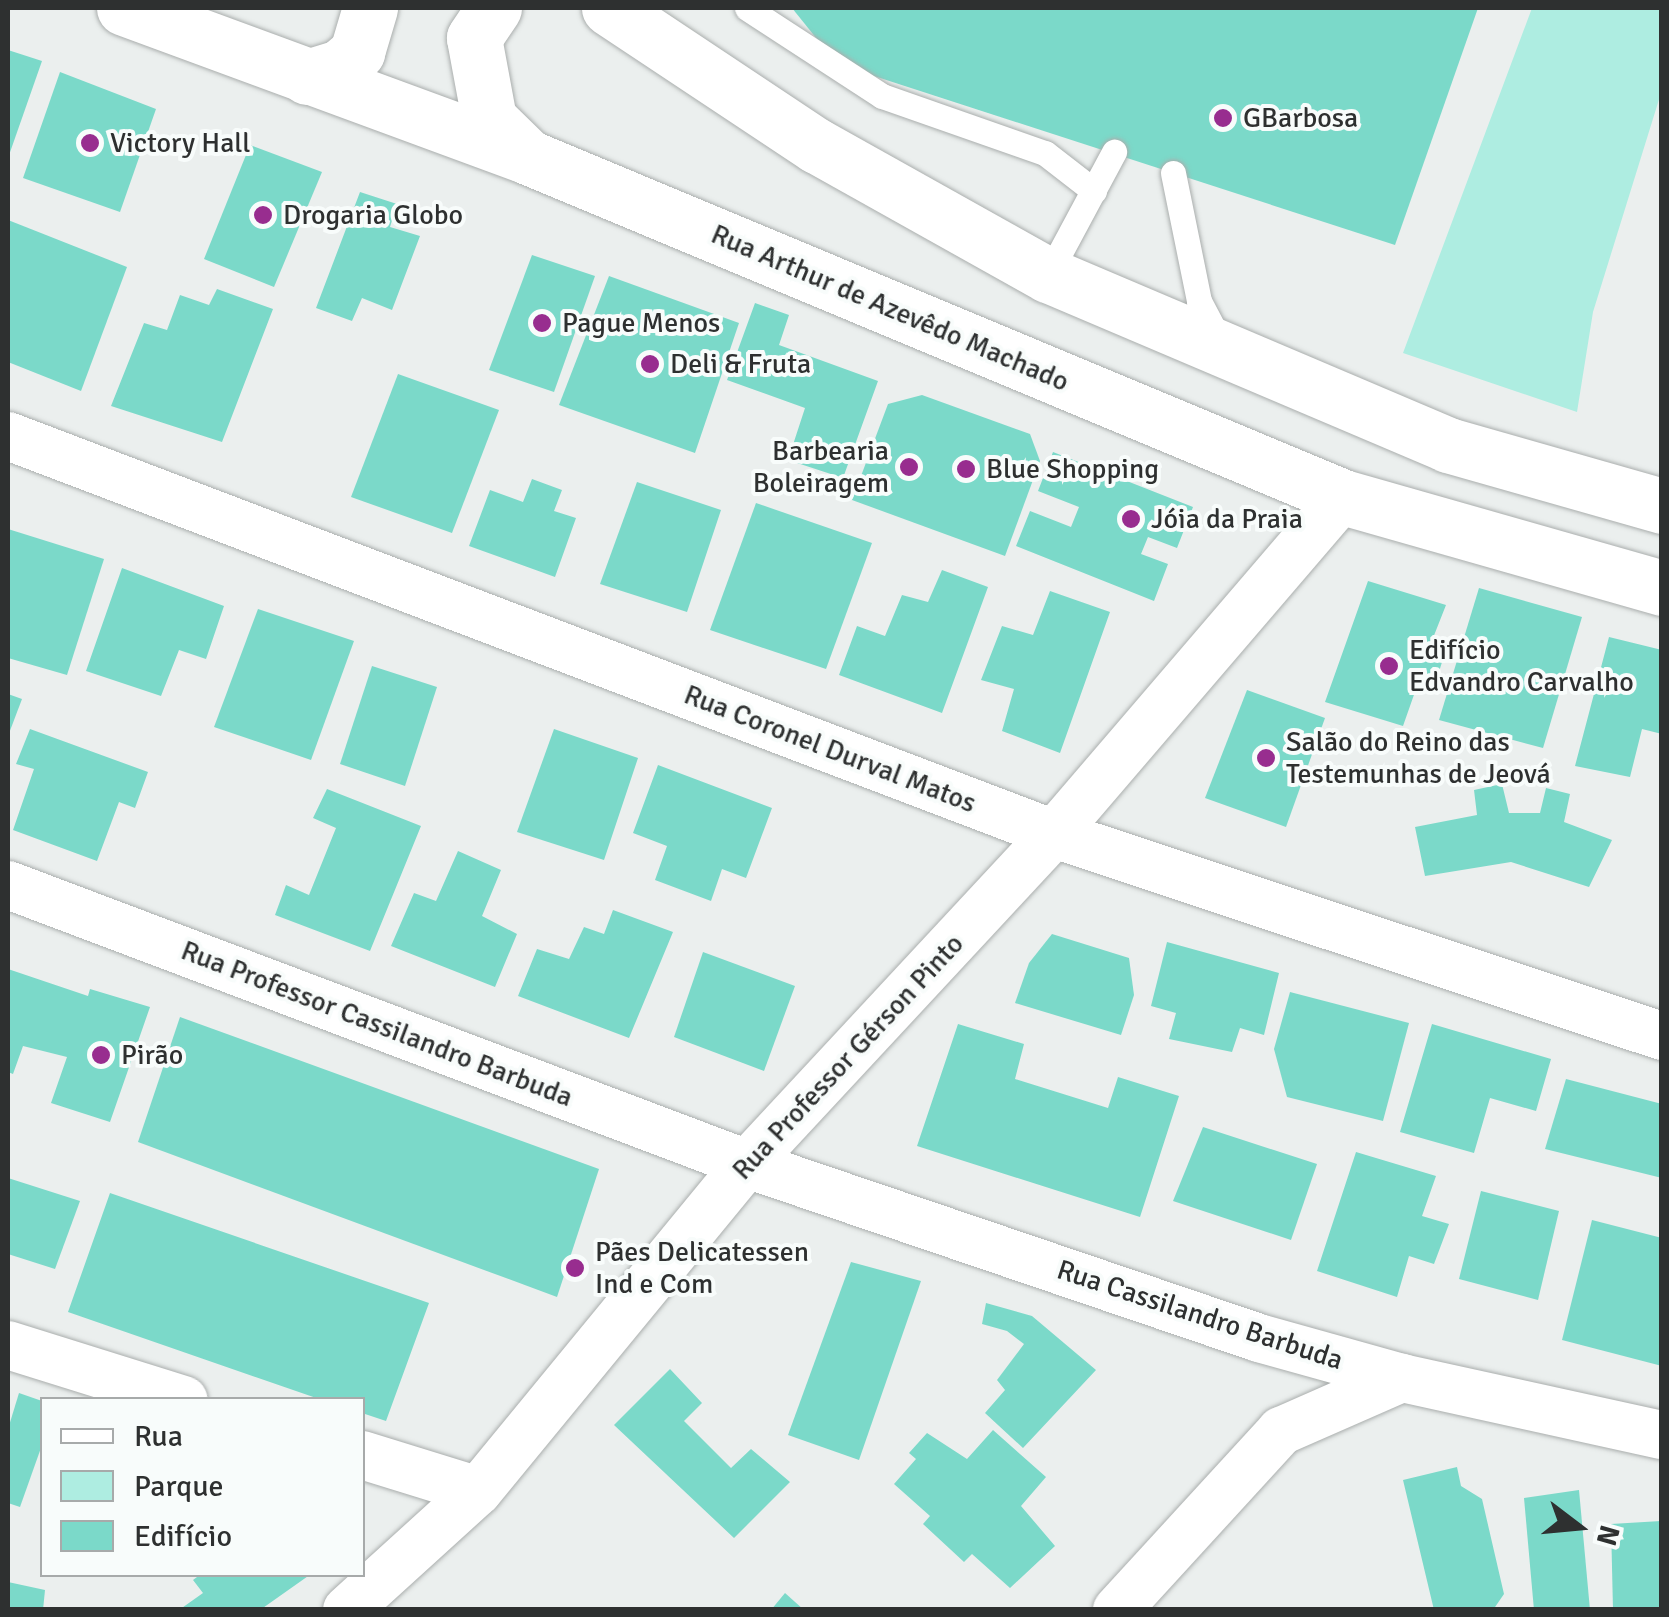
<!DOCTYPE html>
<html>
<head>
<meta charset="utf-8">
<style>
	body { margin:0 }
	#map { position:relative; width:1669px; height:1617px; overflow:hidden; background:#ebefee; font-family:Signika,sans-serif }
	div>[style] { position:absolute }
	.green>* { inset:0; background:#aeede1 }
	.building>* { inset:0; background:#7bd9c9 }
	.roads { filter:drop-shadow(0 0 2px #aaaead) drop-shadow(0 0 2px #aaaead) }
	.service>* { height:25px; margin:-12.5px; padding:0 12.5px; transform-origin:12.5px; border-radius:12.5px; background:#fff }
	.minor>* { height:48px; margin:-24px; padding:0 24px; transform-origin:24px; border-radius:24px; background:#fff }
	.tertiary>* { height:55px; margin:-27.5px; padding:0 27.5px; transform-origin:27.5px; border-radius:27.5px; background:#fff }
	.dots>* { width:28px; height:28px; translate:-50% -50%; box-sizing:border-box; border:5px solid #f8fcfb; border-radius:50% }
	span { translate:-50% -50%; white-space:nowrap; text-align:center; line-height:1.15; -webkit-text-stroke:8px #f8fcfb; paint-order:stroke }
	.poi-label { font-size:28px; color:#2e3030 }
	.left { translate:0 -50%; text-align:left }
	.right { translate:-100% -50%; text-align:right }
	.street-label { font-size:28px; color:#2e3030 }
	.frame { position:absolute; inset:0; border:10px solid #2e3030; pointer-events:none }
	.legend { position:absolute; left:40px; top:1397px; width:325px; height:180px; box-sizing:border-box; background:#f8fcfb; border:2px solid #a7aaaa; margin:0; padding:12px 18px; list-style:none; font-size:30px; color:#2e3030 }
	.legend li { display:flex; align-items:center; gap:20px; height:50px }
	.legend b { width:50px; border:2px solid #a7aaaa }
	.north { position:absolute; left:1529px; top:1477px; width:100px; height:100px; -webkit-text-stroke:8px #f8fcfb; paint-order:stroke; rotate:106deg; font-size:28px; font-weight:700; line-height:40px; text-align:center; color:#2e3030 }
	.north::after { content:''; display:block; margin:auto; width:35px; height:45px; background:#2e3030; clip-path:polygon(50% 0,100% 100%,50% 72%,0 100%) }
</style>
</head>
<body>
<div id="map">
	<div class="green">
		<i style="clip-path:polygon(1532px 8px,1661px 8px,1661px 93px,1593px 312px,1577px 412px,1403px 353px)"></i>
	</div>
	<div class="building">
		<i style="clip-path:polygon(792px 8px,1478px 8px,1395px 245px,837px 64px)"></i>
		<i style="clip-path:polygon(8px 50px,42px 61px,8px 158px)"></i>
		<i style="clip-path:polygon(60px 72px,156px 109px,120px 212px,23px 178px)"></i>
		<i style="clip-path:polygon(250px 145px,322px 172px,274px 287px,204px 259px)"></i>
		<i style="clip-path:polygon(360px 192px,397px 204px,390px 227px,420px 236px,392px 310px,362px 298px,352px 321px,316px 308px)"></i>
		<i style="clip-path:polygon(8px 220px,127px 267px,81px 391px,8px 362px)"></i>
		<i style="clip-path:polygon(532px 255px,595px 276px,554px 392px,489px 370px)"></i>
		<i style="clip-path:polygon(609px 276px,739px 323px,695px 453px,559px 405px)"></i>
		<i style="clip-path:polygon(217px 289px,273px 309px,222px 442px,111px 406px,144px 323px,167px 330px,180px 295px,209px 305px)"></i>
		<i style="clip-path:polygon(755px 303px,789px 315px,779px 345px,878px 381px,843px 478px,788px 460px,805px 408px,727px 380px)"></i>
		<i style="clip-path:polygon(398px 374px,499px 410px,452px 533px,351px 497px)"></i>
		<i style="clip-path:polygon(922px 395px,1030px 434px,1040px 461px,1005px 556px,852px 500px,888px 404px)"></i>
		<i style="clip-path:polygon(1053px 452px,1193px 507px,1177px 548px,1148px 537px,1141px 554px,1168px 564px,1154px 601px,1016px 546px,1030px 511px,1071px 527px,1079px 507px,1038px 491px)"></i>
		<i style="clip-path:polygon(532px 479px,562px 490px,554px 511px,576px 518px,555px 577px,469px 546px,490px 490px,523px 502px)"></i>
		<i style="clip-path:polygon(637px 482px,721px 510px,687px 612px,600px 584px)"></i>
		<i style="clip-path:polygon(756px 503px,872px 543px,826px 669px,710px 630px)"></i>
		<i style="clip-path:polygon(8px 529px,104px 559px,67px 675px,8px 658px)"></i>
		<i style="clip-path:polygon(122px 568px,224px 606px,206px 659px,179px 650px,161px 696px,86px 671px)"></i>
		<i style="clip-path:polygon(942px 570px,988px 587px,942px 713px,839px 675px,857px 626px,885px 636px,902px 595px,928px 602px)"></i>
		<i style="clip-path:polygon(1368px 581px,1446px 605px,1433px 638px,1448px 643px,1432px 694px,1416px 689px,1403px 726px,1325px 702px)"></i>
		<i style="clip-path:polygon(1479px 588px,1582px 617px,1543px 748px,1439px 720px)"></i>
		<i style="clip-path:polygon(1050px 591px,1110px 612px,1060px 753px,1002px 731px,1014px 689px,981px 680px,1002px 626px,1033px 635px)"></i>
		<i style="clip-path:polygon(258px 609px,354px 641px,311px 760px,214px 727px)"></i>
		<i style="clip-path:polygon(1609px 637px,1662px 650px,1662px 734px,1642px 729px,1630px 777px,1575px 766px)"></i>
		<i style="clip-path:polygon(372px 666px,437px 687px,405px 786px,340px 764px)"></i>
		<i style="clip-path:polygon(1247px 690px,1325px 718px,1286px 827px,1205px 798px)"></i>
		<i style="clip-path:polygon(8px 694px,22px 699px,8px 736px)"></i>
		<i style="clip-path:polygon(30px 729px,148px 772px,135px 808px,119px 802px,97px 861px,13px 830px,34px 769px,16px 764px)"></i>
		<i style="clip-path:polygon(554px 729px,638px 758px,604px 860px,517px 832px)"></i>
		<i style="clip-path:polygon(658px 765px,772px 808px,746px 878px,722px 869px,711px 901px,655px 880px,667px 846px,633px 833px)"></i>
		<i style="clip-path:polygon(1502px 784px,1509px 813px,1540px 813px,1546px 788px,1570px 794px,1564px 822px,1612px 840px,1589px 887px,1511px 862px,1425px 876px,1415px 827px,1477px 815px,1474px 790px)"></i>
		<i style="clip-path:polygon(327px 789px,421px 826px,370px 951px,275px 915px,286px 885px,309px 895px,336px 828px,313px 818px)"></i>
		<i style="clip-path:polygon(458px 851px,501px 870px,482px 916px,517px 934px,495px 987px,391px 946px,414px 893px,436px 901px)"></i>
		<i style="clip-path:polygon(613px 910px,673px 932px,629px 1038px,518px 996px,537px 949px,569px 959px,584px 927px,604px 934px)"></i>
		<i style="clip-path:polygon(1052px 934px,1129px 958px,1134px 995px,1121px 1035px,1015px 1003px,1029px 963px)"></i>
		<i style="clip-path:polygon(1167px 942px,1279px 973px,1264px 1035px,1240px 1028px,1232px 1052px,1169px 1039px,1176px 1013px,1151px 1006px)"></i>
		<i style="clip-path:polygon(703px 952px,795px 986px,764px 1071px,674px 1037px)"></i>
		<i style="clip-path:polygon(8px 969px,88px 996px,90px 989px,150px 1007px,110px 1122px,51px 1103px,67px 1057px,23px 1046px,13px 1074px,8px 1072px)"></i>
		<i style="clip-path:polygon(1290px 992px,1409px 1023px,1383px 1121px,1287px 1097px,1274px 1049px)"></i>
		<i style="clip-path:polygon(180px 1017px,599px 1169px,557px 1297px,138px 1142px)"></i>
		<i style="clip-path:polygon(958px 1024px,1024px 1044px,1015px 1079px,1108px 1108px,1118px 1077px,1179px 1096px,1140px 1217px,917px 1146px)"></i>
		<i style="clip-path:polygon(1432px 1024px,1551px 1059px,1536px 1111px,1490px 1098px,1474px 1153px,1400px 1132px)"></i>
		<i style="clip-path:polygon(1566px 1079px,1662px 1104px,1662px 1178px,1545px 1149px)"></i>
		<i style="clip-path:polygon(1203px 1127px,1317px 1164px,1291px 1240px,1173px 1201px)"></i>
		<i style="clip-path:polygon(1356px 1152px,1436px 1176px,1422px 1216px,1449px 1224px,1434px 1264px,1409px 1256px,1397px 1297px,1317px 1271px)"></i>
		<i style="clip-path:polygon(8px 1178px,80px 1201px,55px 1269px,8px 1254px)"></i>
		<i style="clip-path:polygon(1481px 1191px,1559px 1211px,1538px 1300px,1459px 1279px)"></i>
		<i style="clip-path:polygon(110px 1193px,429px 1303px,386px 1421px,362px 1413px,362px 1400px,322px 1400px,68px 1312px)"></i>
		<i style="clip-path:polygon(1592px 1220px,1662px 1238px,1662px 1366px,1562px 1340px)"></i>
		<i style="clip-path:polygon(851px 1262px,921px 1281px,859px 1460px,788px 1435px)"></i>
		<i style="clip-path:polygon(986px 1303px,1032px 1316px,1096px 1370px,1023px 1448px,985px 1413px,1005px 1390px,997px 1380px,1024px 1344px,1007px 1331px,982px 1324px)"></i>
		<i style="clip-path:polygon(670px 1369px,702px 1403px,684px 1421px,731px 1468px,751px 1449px,790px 1482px,734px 1538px,614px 1425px)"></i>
		<i style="clip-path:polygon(19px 1393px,42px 1401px,42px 1445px,20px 1507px,8px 1503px,8px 1429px)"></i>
		<i style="clip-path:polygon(993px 1430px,1046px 1477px,1021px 1506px,1055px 1546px,1010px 1588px,972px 1554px,964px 1562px,923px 1524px,930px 1516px,894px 1484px,916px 1459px,909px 1453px,927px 1433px,967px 1459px)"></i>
		<i style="clip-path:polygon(1457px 1467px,1461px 1486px,1482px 1499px,1504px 1594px,1493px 1610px,1434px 1610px,1403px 1480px)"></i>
		<i style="clip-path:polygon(1579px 1490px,1590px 1610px,1534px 1610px,1524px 1498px)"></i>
		<i style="clip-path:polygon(1661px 1521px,1662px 1610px,1613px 1610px,1611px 1524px)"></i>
		<i style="clip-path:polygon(201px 1574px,311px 1574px,260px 1610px,179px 1610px,203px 1593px,193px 1580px)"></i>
		<i style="clip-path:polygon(8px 1582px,45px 1590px,43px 1610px,8px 1610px)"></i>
		<i style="clip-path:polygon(785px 1593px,804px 1610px,771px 1610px)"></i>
	</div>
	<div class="roads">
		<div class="service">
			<i style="left:747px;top:8px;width:161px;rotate:33.1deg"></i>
			<i style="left:882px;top:96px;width:173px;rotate:19.3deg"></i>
			<i style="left:1045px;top:153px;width:62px;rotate:37.8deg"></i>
			<i style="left:1173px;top:173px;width:131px;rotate:78.5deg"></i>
			<i style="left:1199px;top:301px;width:47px;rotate:62.4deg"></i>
			<i style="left:1048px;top:275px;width:140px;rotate:-61.8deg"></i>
		</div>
		<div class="minor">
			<i style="left:8px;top:436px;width:1119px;rotate:20.83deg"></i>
			<i style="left:1054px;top:834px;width:641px;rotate:18.38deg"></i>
			<i style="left:8px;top:885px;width:790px;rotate:20.68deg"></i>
			<i style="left:747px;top:1164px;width:541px;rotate:18.77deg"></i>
			<i style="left:1259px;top:1338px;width:148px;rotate:15.6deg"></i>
			<i style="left:1402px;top:1378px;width:266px;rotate:12.4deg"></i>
			<i style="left:8px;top:1345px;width:184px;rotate:17.4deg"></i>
			<i style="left:362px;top:1455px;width:121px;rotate:17.2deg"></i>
			<i style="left:347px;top:1610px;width:177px;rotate:-42.3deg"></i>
			<i style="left:478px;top:1491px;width:423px;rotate:-50.6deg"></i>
			<i style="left:747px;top:1164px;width:451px;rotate:-47.1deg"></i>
			<i style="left:1054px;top:834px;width:444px;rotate:-49.4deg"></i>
			<i style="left:1117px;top:1610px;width:243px;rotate:-47.5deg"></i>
			<i style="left:1281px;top:1431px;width:132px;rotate:-23.7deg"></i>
		</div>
		<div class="tertiary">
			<i style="left:124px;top:8px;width:431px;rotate:20.2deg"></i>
			<i style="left:528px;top:157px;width:883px;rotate:22.64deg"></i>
			<i style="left:1343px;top:497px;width:332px;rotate:15.9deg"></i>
			<i style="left:494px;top:8px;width:36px;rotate:124deg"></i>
			<i style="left:474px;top:38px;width:82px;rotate:79.5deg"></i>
			<i style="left:489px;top:119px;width:54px;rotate:44.3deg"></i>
			<i style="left:609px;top:8px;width:250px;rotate:33.6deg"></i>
			<i style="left:817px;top:146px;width:265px;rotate:29.2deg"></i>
			<i style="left:1048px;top:275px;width:435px;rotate:23deg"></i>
			<i style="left:1448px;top:445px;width:223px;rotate:15.9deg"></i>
			<i style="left:307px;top:77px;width:34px;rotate:-17deg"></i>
			<i style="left:340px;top:67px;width:23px;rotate:-41deg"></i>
			<i style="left:357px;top:52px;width:46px;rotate:-73.5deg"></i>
		</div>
	</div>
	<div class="dots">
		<i style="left:1223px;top:118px;background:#982d8f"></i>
		<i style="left:90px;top:143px;background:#982d8f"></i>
		<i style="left:263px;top:215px;background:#982d8f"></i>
		<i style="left:542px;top:323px;background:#982d8f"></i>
		<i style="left:650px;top:364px;background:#982d8f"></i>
		<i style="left:909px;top:467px;background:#982d8f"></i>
		<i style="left:966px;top:469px;background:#982d8f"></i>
		<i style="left:1131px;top:519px;background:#982d8f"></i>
		<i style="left:1389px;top:666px;background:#982d8f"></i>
		<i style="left:1266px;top:758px;background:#982d8f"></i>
		<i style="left:101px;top:1055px;background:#982d8f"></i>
		<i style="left:575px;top:1268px;background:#982d8f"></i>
	</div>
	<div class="poi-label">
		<span class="left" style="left:1243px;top:118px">GBarbosa</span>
		<span class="left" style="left:110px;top:143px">Victory Hall</span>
		<span class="left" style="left:283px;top:215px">Drogaria Globo</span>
		<span class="left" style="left:562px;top:323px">Pague Menos</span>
		<span class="left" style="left:670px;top:364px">Deli &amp; Fruta</span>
		<span class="right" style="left:889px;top:467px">Barbearia<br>Boleiragem</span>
		<span class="left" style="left:986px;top:469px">Blue Shopping</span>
		<span class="left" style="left:1151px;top:519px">Jóia da Praia</span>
		<span class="left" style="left:1409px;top:666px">Edifício<br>Edvandro Carvalho</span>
		<span class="left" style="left:1286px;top:758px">Salão do Reino das<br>Testemunhas de Jeová</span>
		<span class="left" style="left:121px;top:1055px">Pirão</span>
		<span class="left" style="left:595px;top:1268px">Pães Delicatessen<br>Ind e Com</span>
	</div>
	<div class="street-label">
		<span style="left:890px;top:308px;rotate:23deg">Rua Arthur de Azevêdo Machado</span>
		<span style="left:830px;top:749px;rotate:21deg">Rua Coronel Durval Matos</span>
		<span style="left:377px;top:1024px;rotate:21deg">Rua Professor Cassilandro Barbuda</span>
		<span style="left:848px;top:1057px;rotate:-47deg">Rua Professor Gérson Pinto</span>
		<span style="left:1200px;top:1315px;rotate:18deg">Rua Cassilandro Barbuda</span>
	</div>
	<div class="frame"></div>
	<ul class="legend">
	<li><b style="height:12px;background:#fff"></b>Rua</li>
	<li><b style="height:28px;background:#aeede1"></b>Parque</li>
	<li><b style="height:28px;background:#7bd9c9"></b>Edifício</li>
	</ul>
	<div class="north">N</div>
</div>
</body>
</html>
